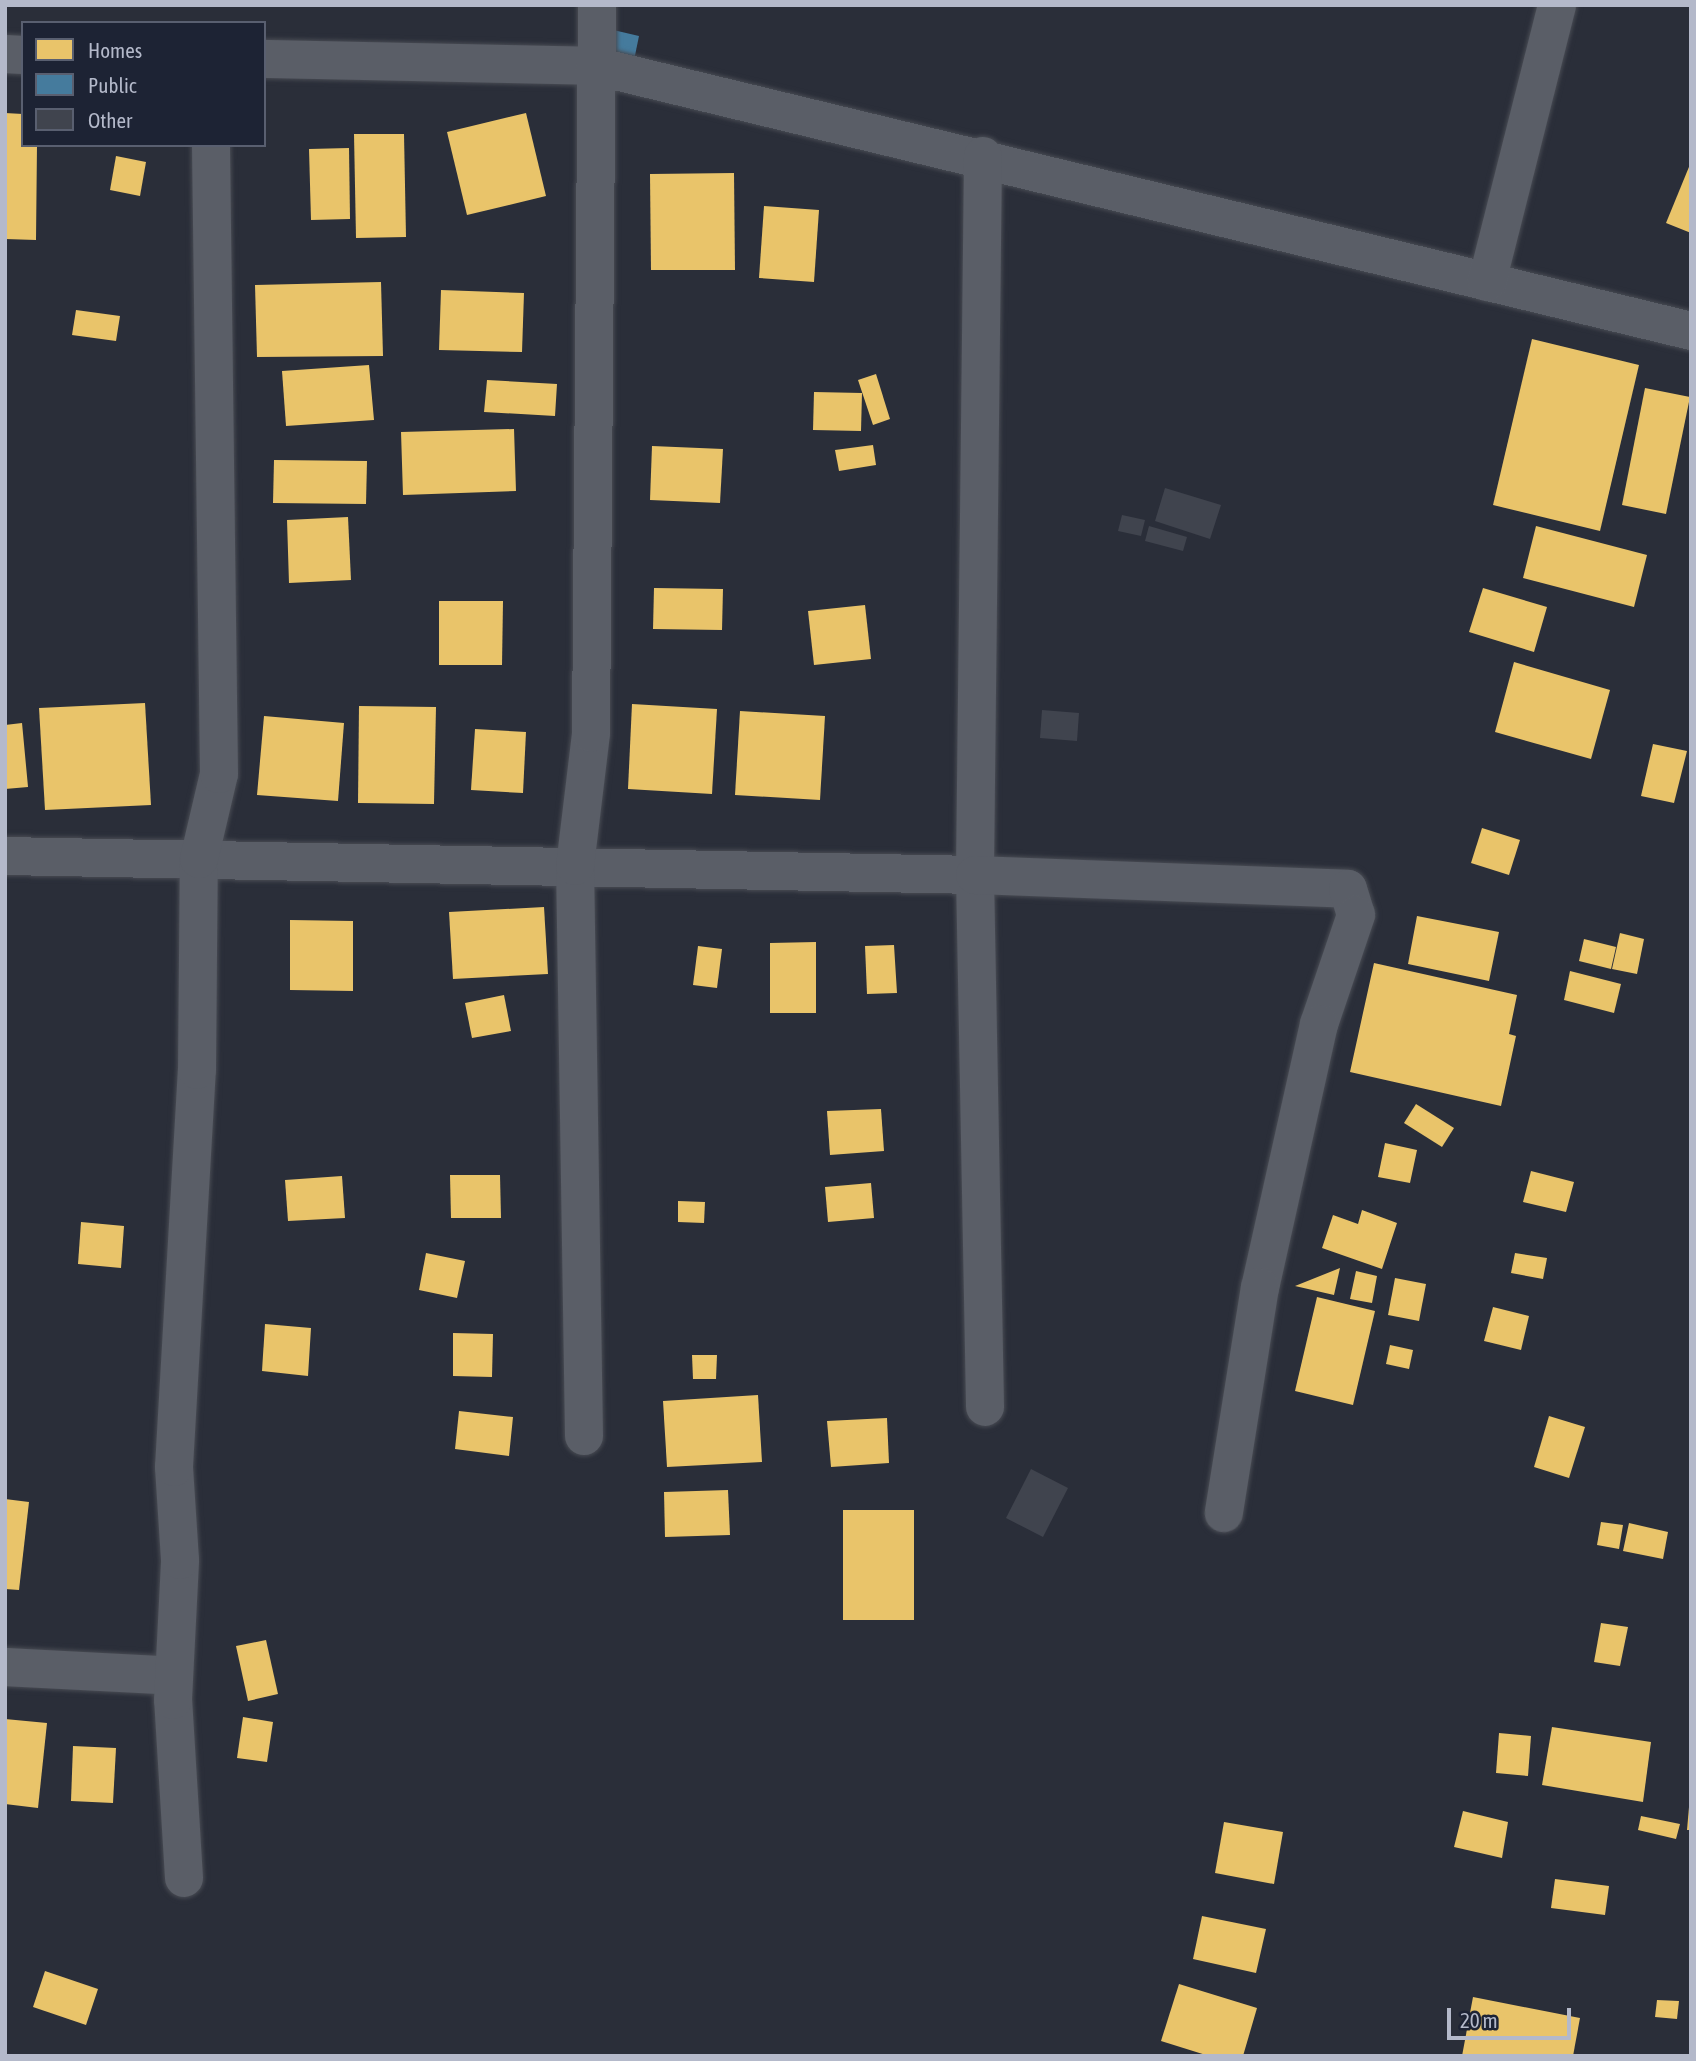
<!DOCTYPE html>
<html>
<head>
<meta charset="utf-8">
<style>
	body { margin:0 }
	#map { position:relative; width:1696px; height:2061px; overflow:hidden; background:#2a2e39; font-family:"Asap Condensed",sans-serif }
	div>[style] { position:absolute }
	.homes>* { inset:0; background:#e9c46a }
	.public>* { inset:0; background:#457b9d }
	.building>* { inset:0; background:#40444e }
	.roads { filter:drop-shadow(0 0 2px #484b53) drop-shadow(0 0 2px #484b53) }
	.minor>* { height:38px; margin:-19px; padding:0 19px; transform-origin:19px; border-radius:19px; background:#5a5e67 }
	span { translate:-50% -50%; white-space:nowrap; text-align:center; line-height:1.15; -webkit-text-stroke:7px #1d2334; paint-order:stroke }
	.frame { position:absolute; inset:0; border:7px solid #b4b9ca; pointer-events:none }
	.legend { position:absolute; left:21px; top:21px; width:245px; height:126px; box-sizing:border-box; background:#1d2334; border:2px solid #595f70; margin:0; padding:9px 12px; list-style:none; font-size:21px; color:#b4b9ca }
	.legend li { display:flex; align-items:center; gap:14px; height:35px }
	.legend b { width:35px; border:2px solid #595f70 }
	.scale { position:absolute; left:1447px; top:2008px; width:124px; height:32px; box-sizing:border-box; border:4px solid #b4b9ca; border-top:0; padding-left:9px; font-size:21px; line-height:24px; white-space:nowrap; color:#b4b9ca; -webkit-text-stroke:5px #1d2334; paint-order:stroke }
</style>
</head>
<body>
<div id="map">
	<div class="homes">
		<i style="clip-path:polygon(5px 113px,23px 114px,23px 145px,37px 145px,36px 240px,5px 239px)"></i>
		<i style="clip-path:polygon(526px 113px,546px 196px,467px 215px,447px 132px)"></i>
		<i style="clip-path:polygon(354px 134px,404px 134px,406px 237px,356px 238px)"></i>
		<i style="clip-path:polygon(349px 148px,350px 219px,311px 220px,309px 149px)"></i>
		<i style="clip-path:polygon(116px 156px,146px 162px,140px 196px,110px 190px)"></i>
		<i style="clip-path:polygon(1691px 162px,1691px 233px,1666px 223px)"></i>
		<i style="clip-path:polygon(734px 173px,735px 270px,651px 270px,650px 174px)"></i>
		<i style="clip-path:polygon(764px 206px,819px 210px,814px 282px,759px 278px)"></i>
		<i style="clip-path:polygon(381px 282px,383px 356px,257px 357px,255px 285px)"></i>
		<i style="clip-path:polygon(441px 290px,524px 293px,522px 352px,439px 350px)"></i>
		<i style="clip-path:polygon(76px 310px,120px 316px,116px 341px,72px 335px)"></i>
		<i style="clip-path:polygon(1532px 339px,1639px 365px,1600px 531px,1493px 505px)"></i>
		<i style="clip-path:polygon(369px 365px,374px 420px,286px 426px,282px 371px)"></i>
		<i style="clip-path:polygon(876px 374px,890px 419px,873px 425px,858px 380px)"></i>
		<i style="clip-path:polygon(487px 380px,557px 384px,555px 416px,484px 412px)"></i>
		<i style="clip-path:polygon(1645px 388px,1690px 397px,1666px 514px,1622px 505px)"></i>
		<i style="clip-path:polygon(814px 392px,862px 393px,861px 431px,813px 430px)"></i>
		<i style="clip-path:polygon(514px 429px,516px 491px,403px 495px,401px 432px)"></i>
		<i style="clip-path:polygon(873px 445px,876px 465px,839px 471px,835px 450px)"></i>
		<i style="clip-path:polygon(652px 446px,723px 449px,720px 503px,650px 500px)"></i>
		<i style="clip-path:polygon(274px 460px,367px 461px,366px 504px,273px 503px)"></i>
		<i style="clip-path:polygon(348px 517px,351px 580px,289px 583px,287px 520px)"></i>
		<i style="clip-path:polygon(1536px 526px,1647px 555px,1634px 607px,1523px 578px)"></i>
		<i style="clip-path:polygon(654px 588px,723px 589px,722px 630px,653px 629px)"></i>
		<i style="clip-path:polygon(1483px 588px,1547px 607px,1534px 652px,1469px 632px)"></i>
		<i style="clip-path:polygon(439px 601px,503px 601px,502px 665px,439px 665px)"></i>
		<i style="clip-path:polygon(865px 605px,871px 659px,814px 665px,808px 611px)"></i>
		<i style="clip-path:polygon(1514px 662px,1610px 690px,1591px 759px,1495px 732px)"></i>
		<i style="clip-path:polygon(145px 703px,151px 805px,45px 810px,39px 708px)"></i>
		<i style="clip-path:polygon(632px 704px,717px 709px,712px 794px,628px 789px)"></i>
		<i style="clip-path:polygon(359px 706px,436px 707px,434px 804px,358px 803px)"></i>
		<i style="clip-path:polygon(740px 711px,825px 716px,820px 800px,735px 795px)"></i>
		<i style="clip-path:polygon(264px 716px,344px 723px,338px 801px,257px 795px)"></i>
		<i style="clip-path:polygon(22px 723px,28px 787px,5px 789px,5px 725px)"></i>
		<i style="clip-path:polygon(475px 729px,526px 732px,523px 793px,471px 790px)"></i>
		<i style="clip-path:polygon(1653px 744px,1687px 751px,1674px 803px,1641px 796px)"></i>
		<i style="clip-path:polygon(1482px 828px,1520px 840px,1509px 875px,1471px 863px)"></i>
		<i style="clip-path:polygon(544px 907px,548px 974px,453px 979px,449px 912px)"></i>
		<i style="clip-path:polygon(1417px 916px,1499px 932px,1489px 981px,1408px 964px)"></i>
		<i style="clip-path:polygon(290px 920px,353px 921px,353px 991px,290px 990px)"></i>
		<i style="clip-path:polygon(1620px 933px,1644px 939px,1637px 974px,1612px 969px)"></i>
		<i style="clip-path:polygon(1584px 939px,1616px 947px,1611px 969px,1579px 961px)"></i>
		<i style="clip-path:polygon(816px 942px,816px 1013px,770px 1013px,770px 943px)"></i>
		<i style="clip-path:polygon(894px 945px,897px 993px,867px 994px,865px 946px)"></i>
		<i style="clip-path:polygon(698px 946px,722px 949px,717px 988px,693px 985px)"></i>
		<i style="clip-path:polygon(1374px 963px,1517px 995px,1509px 1034px,1516px 1036px,1501px 1106px,1350px 1072px)"></i>
		<i style="clip-path:polygon(1570px 971px,1621px 984px,1614px 1013px,1564px 1000px)"></i>
		<i style="clip-path:polygon(504px 995px,511px 1031px,472px 1038px,465px 1003px)"></i>
		<i style="clip-path:polygon(1416px 1104px,1454px 1128px,1442px 1147px,1404px 1123px)"></i>
		<i style="clip-path:polygon(881px 1109px,884px 1151px,830px 1155px,827px 1111px)"></i>
		<i style="clip-path:polygon(1385px 1143px,1417px 1150px,1410px 1183px,1378px 1177px)"></i>
		<i style="clip-path:polygon(1531px 1171px,1574px 1182px,1566px 1212px,1523px 1202px)"></i>
		<i style="clip-path:polygon(450px 1175px,500px 1175px,501px 1218px,451px 1218px)"></i>
		<i style="clip-path:polygon(342px 1176px,345px 1218px,288px 1221px,285px 1180px)"></i>
		<i style="clip-path:polygon(871px 1183px,874px 1218px,828px 1222px,825px 1187px)"></i>
		<i style="clip-path:polygon(678px 1201px,705px 1202px,704px 1223px,678px 1222px)"></i>
		<i style="clip-path:polygon(1362px 1210px,1397px 1223px,1382px 1269px,1322px 1248px,1333px 1215px,1358px 1224px)"></i>
		<i style="clip-path:polygon(81px 1222px,124px 1226px,121px 1268px,78px 1264px)"></i>
		<i style="clip-path:polygon(426px 1253px,465px 1261px,457px 1298px,419px 1290px)"></i>
		<i style="clip-path:polygon(1515px 1253px,1547px 1258px,1543px 1279px,1511px 1273px)"></i>
		<i style="clip-path:polygon(1340px 1268px,1334px 1295px,1295px 1286px)"></i>
		<i style="clip-path:polygon(1356px 1271px,1377px 1276px,1372px 1303px,1350px 1299px)"></i>
		<i style="clip-path:polygon(1395px 1278px,1426px 1284px,1419px 1321px,1388px 1315px)"></i>
		<i style="clip-path:polygon(1317px 1297px,1375px 1311px,1353px 1405px,1295px 1391px)"></i>
		<i style="clip-path:polygon(1493px 1307px,1529px 1316px,1521px 1350px,1484px 1341px)"></i>
		<i style="clip-path:polygon(265px 1324px,311px 1328px,308px 1376px,262px 1371px)"></i>
		<i style="clip-path:polygon(453px 1333px,493px 1334px,492px 1377px,453px 1376px)"></i>
		<i style="clip-path:polygon(1390px 1345px,1413px 1350px,1409px 1369px,1386px 1364px)"></i>
		<i style="clip-path:polygon(692px 1355px,717px 1355px,716px 1379px,693px 1379px)"></i>
		<i style="clip-path:polygon(758px 1395px,762px 1462px,667px 1467px,663px 1401px)"></i>
		<i style="clip-path:polygon(459px 1411px,513px 1417px,509px 1456px,455px 1449px)"></i>
		<i style="clip-path:polygon(1549px 1416px,1585px 1427px,1569px 1478px,1534px 1467px)"></i>
		<i style="clip-path:polygon(887px 1418px,889px 1463px,831px 1467px,827px 1421px)"></i>
		<i style="clip-path:polygon(728px 1490px,730px 1535px,665px 1537px,664px 1492px)"></i>
		<i style="clip-path:polygon(5px 1499px,29px 1502px,19px 1590px,5px 1589px)"></i>
		<i style="clip-path:polygon(843px 1510px,914px 1510px,914px 1620px,843px 1620px)"></i>
		<i style="clip-path:polygon(1601px 1522px,1623px 1525px,1619px 1549px,1597px 1545px)"></i>
		<i style="clip-path:polygon(1629px 1523px,1668px 1532px,1663px 1559px,1623px 1551px)"></i>
		<i style="clip-path:polygon(1601px 1623px,1628px 1627px,1620px 1666px,1594px 1662px)"></i>
		<i style="clip-path:polygon(266px 1640px,278px 1694px,248px 1701px,236px 1646px)"></i>
		<i style="clip-path:polygon(243px 1717px,273px 1722px,267px 1762px,237px 1758px)"></i>
		<i style="clip-path:polygon(5px 1719px,47px 1723px,38px 1808px,5px 1804px)"></i>
		<i style="clip-path:polygon(1552px 1727px,1651px 1742px,1643px 1802px,1542px 1785px)"></i>
		<i style="clip-path:polygon(1499px 1733px,1531px 1736px,1528px 1776px,1496px 1773px)"></i>
		<i style="clip-path:polygon(73px 1746px,116px 1748px,113px 1803px,71px 1801px)"></i>
		<i style="clip-path:polygon(1689px 1807px,1691px 1807px,1691px 1830px,1687px 1830px)"></i>
		<i style="clip-path:polygon(1463px 1811px,1508px 1822px,1502px 1858px,1454px 1847px)"></i>
		<i style="clip-path:polygon(1641px 1816px,1680px 1824px,1676px 1839px,1638px 1830px)"></i>
		<i style="clip-path:polygon(1224px 1822px,1283px 1832px,1274px 1884px,1215px 1873px)"></i>
		<i style="clip-path:polygon(1555px 1879px,1609px 1886px,1605px 1915px,1551px 1908px)"></i>
		<i style="clip-path:polygon(1202px 1916px,1266px 1929px,1256px 1973px,1193px 1959px)"></i>
		<i style="clip-path:polygon(45px 1971px,98px 1989px,86px 2025px,33px 2007px)"></i>
		<i style="clip-path:polygon(1179px 1984px,1257px 2008px,1243px 2056px,1209px 2056px,1161px 2041px)"></i>
		<i style="clip-path:polygon(1473px 1997px,1580px 2018px,1573px 2056px,1462px 2056px)"></i>
		<i style="clip-path:polygon(1657px 2000px,1679px 2001px,1677px 2019px,1655px 2017px)"></i>
	</div>
	<div class="public">
		<i style="clip-path:polygon(609px 29px,639px 36px,632px 70px,603px 63px)"></i>
	</div>
	<div class="building">
		<i style="clip-path:polygon(1165px 488px,1221px 505px,1210px 539px,1155px 521px)"></i>
		<i style="clip-path:polygon(1122px 515px,1145px 520px,1141px 536px,1118px 531px)"></i>
		<i style="clip-path:polygon(1149px 526px,1187px 537px,1183px 551px,1145px 541px)"></i>
		<i style="clip-path:polygon(1042px 710px,1079px 713px,1077px 741px,1040px 738px)"></i>
		<i style="clip-path:polygon(1031px 1469px,1068px 1488px,1043px 1537px,1006px 1518px)"></i>
	</div>
	<div class="roads">
		<div class="minor">
			<i style="left:5px;top:54px;width:18px;rotate:3deg"></i>
			<i style="left:264px;top:59px;width:331px;rotate:1.2deg"></i>
			<i style="left:595px;top:66px;width:1128px;rotate:13.59deg"></i>
			<i style="left:983px;top:156px;width:719px;rotate:90.64deg"></i>
			<i style="left:975px;top:875px;width:532px;rotate:88.92deg"></i>
			<i style="left:1487px;top:282px;width:286px;rotate:-75.8deg"></i>
			<i style="left:5px;top:856px;width:970px;rotate:1.12deg"></i>
			<i style="left:975px;top:875px;width:373px;rotate:2.1deg"></i>
			<i style="left:1348px;top:889px;width:27px;rotate:73deg"></i>
			<i style="left:1356px;top:915px;width:115px;rotate:108.7deg"></i>
			<i style="left:1319px;top:1024px;width:270px;rotate:102.6deg"></i>
			<i style="left:1260px;top:1287px;width:229px;rotate:99.1deg"></i>
			<i style="left:584px;top:1436px;width:570px;rotate:-90.9deg"></i>
			<i style="left:575px;top:866px;width:134px;rotate:-83.1deg"></i>
			<i style="left:591px;top:733px;width:728px;rotate:-89.53deg"></i>
			<i style="left:5px;top:1667px;width:169px;rotate:3deg"></i>
			<i style="left:184px;top:1878px;width:178px;rotate:-93.5deg"></i>
			<i style="left:173px;top:1700px;width:140px;rotate:-87.1deg"></i>
			<i style="left:180px;top:1560px;width:93px;rotate:-93.7deg"></i>
			<i style="left:174px;top:1467px;width:398px;rotate:-86.7deg"></i>
			<i style="left:197px;top:1070px;width:211px;rotate:-89.5deg"></i>
			<i style="left:199px;top:859px;width:87px;rotate:-76.8deg"></i>
			<i style="left:219px;top:774px;width:629px;rotate:-90.73deg"></i>
		</div>
	</div>
	<div class="frame"></div>
	<ul class="legend">
	<li><b style="height:19px;background:#e9c46a"></b>Homes</li>
	<li><b style="height:19px;background:#457b9d"></b>Public</li>
	<li><b style="height:19px;background:#40444e"></b>Other</li>
	</ul>
	<div class="scale">20 m</div>
</div>
</body>
</html>
